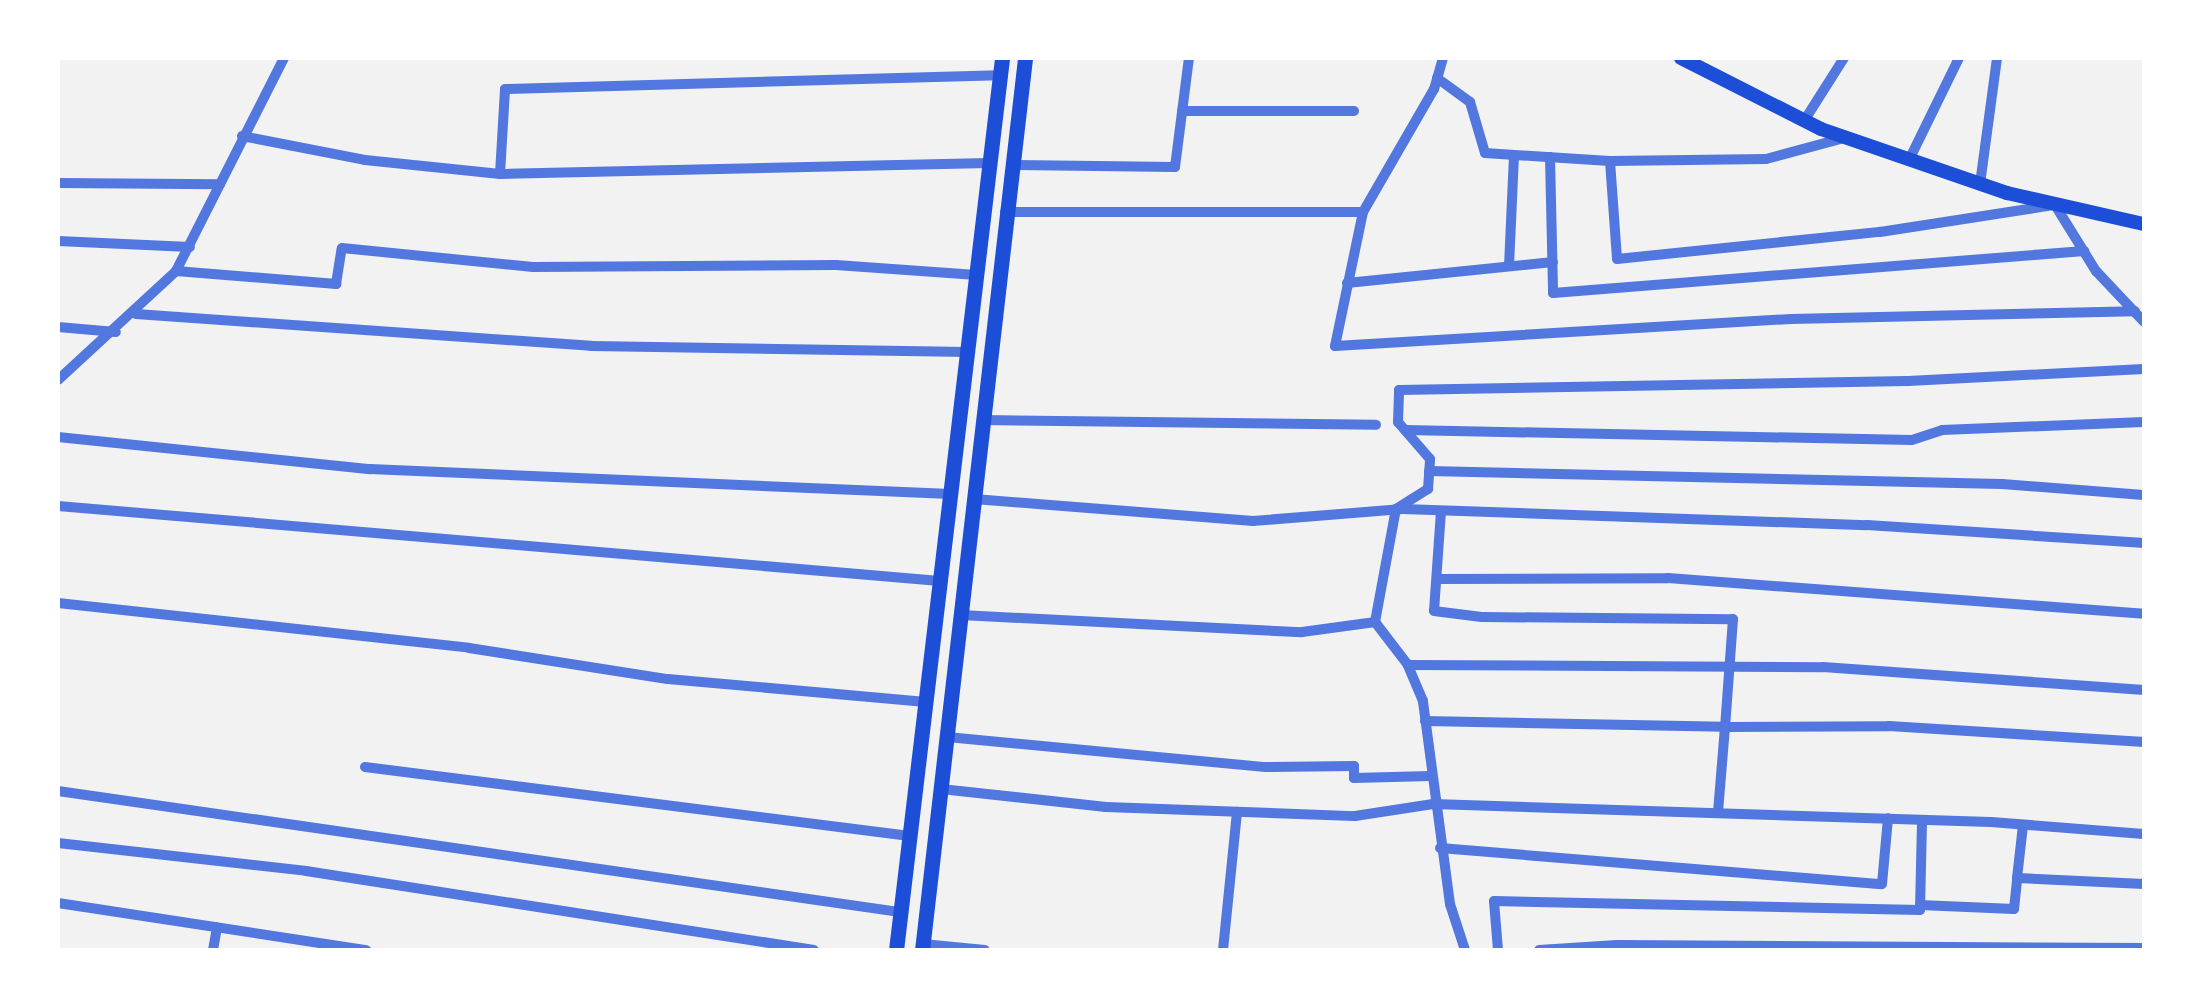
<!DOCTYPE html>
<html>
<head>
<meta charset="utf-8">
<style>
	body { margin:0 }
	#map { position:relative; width:2202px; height:1008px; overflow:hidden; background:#f2f2f2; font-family:"Alegreya Sans",sans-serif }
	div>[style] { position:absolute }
	.minor>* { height:10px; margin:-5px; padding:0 5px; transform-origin:5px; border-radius:5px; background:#5277de }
	.secondary>* { height:14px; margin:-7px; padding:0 7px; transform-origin:7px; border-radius:7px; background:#1d4ed8 }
	.trunk>* { height:15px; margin:-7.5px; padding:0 7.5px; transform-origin:7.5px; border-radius:7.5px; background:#1d4ed8 }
	span { translate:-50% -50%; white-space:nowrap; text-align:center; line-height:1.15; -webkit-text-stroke:9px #fff; paint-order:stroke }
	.frame { position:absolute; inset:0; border:60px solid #fff; pointer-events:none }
</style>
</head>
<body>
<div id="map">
	<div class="minor">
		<i style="left:1443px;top:58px;width:32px;rotate:106deg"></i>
		<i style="left:1434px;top:89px;width:142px;rotate:120deg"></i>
		<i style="left:1363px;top:212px;width:137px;rotate:101.8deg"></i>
		<i style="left:1335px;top:346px;width:457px;rotate:-3.4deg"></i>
		<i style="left:1791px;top:319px;width:344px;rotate:-1.3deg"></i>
		<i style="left:1437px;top:78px;width:41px;rotate:36deg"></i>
		<i style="left:1470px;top:102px;width:53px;rotate:73.6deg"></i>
		<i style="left:1485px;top:153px;width:125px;rotate:3.7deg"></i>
		<i style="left:1610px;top:161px;width:156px;rotate:-0.7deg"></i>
		<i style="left:1766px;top:159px;width:81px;rotate:-15.1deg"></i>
		<i style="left:1182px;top:111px;width:172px"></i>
		<i style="left:1804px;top:121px;width:75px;rotate:-57.6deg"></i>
		<i style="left:242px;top:136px;width:125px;rotate:11deg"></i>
		<i style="left:365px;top:160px;width:136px;rotate:5.9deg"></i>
		<i style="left:500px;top:174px;width:489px;rotate:-1.3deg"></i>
		<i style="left:1550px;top:157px;width:136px;rotate:88.7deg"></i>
		<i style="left:1553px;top:293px;width:533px;rotate:-4.52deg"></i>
		<i style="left:1909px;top:160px;width:114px;rotate:-63.9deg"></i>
		<i style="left:1610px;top:161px;width:98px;rotate:85.9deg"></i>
		<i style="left:1617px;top:259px;width:264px;rotate:-5.9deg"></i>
		<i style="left:1880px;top:232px;width:177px;rotate:-8.8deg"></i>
		<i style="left:2055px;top:205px;width:78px;rotate:58.2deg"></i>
		<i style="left:2096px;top:271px;width:70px;rotate:46.7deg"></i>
		<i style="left:1011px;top:165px;width:164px;rotate:0.7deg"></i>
		<i style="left:1175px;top:167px;width:110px;rotate:-82.7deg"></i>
		<i style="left:500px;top:174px;width:85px;rotate:-86.6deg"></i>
		<i style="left:505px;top:89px;width:494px;rotate:-1.6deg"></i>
		<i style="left:58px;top:183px;width:162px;rotate:0.4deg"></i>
		<i style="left:1980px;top:184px;width:127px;rotate:-82.3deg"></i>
		<i style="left:1005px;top:212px;width:358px"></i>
		<i style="left:58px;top:241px;width:132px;rotate:2.6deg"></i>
		<i style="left:1509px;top:266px;width:111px;rotate:-87.4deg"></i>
		<i style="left:176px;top:271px;width:161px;rotate:4.6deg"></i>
		<i style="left:336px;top:284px;width:36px;rotate:-81deg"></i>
		<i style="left:342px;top:248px;width:192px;rotate:5.7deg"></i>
		<i style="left:533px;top:267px;width:303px;rotate:-0.4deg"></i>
		<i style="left:836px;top:265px;width:141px;rotate:4.1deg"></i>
		<i style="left:1347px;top:283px;width:207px;rotate:-5.8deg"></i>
		<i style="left:136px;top:314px;width:456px;rotate:4deg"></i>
		<i style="left:591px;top:346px;width:377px;rotate:0.9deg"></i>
		<i style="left:58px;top:327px;width:58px;rotate:4.9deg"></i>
		<i style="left:58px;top:380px;width:161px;rotate:-42.7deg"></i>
		<i style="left:176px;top:271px;width:239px;rotate:-63.1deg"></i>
		<i style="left:982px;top:420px;width:394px;rotate:0.7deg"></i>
		<i style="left:1405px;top:430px;width:507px;rotate:1.13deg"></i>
		<i style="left:1912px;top:440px;width:32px;rotate:-18deg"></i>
		<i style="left:1942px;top:430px;width:202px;rotate:-2.3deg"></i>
		<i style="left:58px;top:437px;width:314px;rotate:5.9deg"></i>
		<i style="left:370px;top:469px;width:581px;rotate:2.47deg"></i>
		<i style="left:1429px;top:471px;width:573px;rotate:1.3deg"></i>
		<i style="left:2002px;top:484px;width:142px;rotate:4.4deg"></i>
		<i style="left:974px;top:499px;width:280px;rotate:4.5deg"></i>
		<i style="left:1253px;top:521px;width:150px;rotate:-4.6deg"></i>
		<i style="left:1403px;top:509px;width:464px;rotate:2deg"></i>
		<i style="left:1867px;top:525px;width:278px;rotate:3.7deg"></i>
		<i style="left:58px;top:506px;width:885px;rotate:4.86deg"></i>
		<i style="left:1441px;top:511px;width:100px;rotate:94deg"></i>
		<i style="left:1434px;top:611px;width:48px;rotate:7.1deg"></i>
		<i style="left:1482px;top:617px;width:251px;rotate:0.5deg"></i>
		<i style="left:1733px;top:619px;width:108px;rotate:94.2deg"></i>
		<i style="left:1725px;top:727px;width:164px;rotate:-0.3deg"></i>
		<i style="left:1889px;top:726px;width:256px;rotate:3.6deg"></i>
		<i style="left:1438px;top:579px;width:230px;rotate:-0.2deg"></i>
		<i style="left:1668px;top:578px;width:477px;rotate:4.3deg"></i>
		<i style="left:58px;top:603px;width:413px;rotate:6.2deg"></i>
		<i style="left:469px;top:648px;width:201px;rotate:8.9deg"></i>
		<i style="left:668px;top:679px;width:259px;rotate:5.1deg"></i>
		<i style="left:961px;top:615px;width:341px;rotate:2.9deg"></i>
		<i style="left:1302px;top:632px;width:74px;rotate:-7.8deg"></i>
		<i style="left:1408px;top:665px;width:415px;rotate:0.3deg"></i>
		<i style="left:1823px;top:667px;width:322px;rotate:4.1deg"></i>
		<i style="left:1425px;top:721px;width:300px;rotate:1.1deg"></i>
		<i style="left:1725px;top:727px;width:85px;rotate:94.7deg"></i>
		<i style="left:947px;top:737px;width:320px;rotate:5.4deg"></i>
		<i style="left:1266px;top:767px;width:88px;rotate:-0.7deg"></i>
		<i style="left:1354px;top:766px;width:12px;rotate:90deg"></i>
		<i style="left:1354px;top:778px;width:76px;rotate:-1.5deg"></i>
		<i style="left:365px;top:767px;width:549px;rotate:7.22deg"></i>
		<i style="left:941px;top:789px;width:166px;rotate:6.2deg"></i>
		<i style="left:1106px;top:807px;width:249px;rotate:2.1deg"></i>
		<i style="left:1355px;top:816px;width:79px;rotate:-8.7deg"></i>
		<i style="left:1433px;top:804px;width:558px;rotate:1.85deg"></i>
		<i style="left:1991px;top:822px;width:153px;rotate:4.5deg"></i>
		<i style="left:58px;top:791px;width:851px;rotate:8.18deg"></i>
		<i style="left:58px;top:843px;width:250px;rotate:6.4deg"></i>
		<i style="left:306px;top:871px;width:514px;rotate:8.84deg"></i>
		<i style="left:1440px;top:848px;width:443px;rotate:4.7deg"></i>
		<i style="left:1882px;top:884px;width:66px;rotate:-84.8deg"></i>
		<i style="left:2017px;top:878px;width:53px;rotate:-83.5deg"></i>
		<i style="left:58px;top:903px;width:312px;rotate:8.7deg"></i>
		<i style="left:1920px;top:905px;width:94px;rotate:2.4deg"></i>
		<i style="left:2014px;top:909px;width:31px;rotate:-84deg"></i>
		<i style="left:2017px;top:878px;width:127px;rotate:2.7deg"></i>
		<i style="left:923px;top:944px;width:62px;rotate:5.5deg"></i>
		<i style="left:213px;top:950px;width:23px;rotate:-80deg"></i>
		<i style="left:1223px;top:950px;width:139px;rotate:-84.2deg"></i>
		<i style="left:1465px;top:950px;width:48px;rotate:-108.1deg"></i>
		<i style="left:1450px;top:904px;width:205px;rotate:-97.6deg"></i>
		<i style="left:1423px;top:701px;width:39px;rotate:-113deg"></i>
		<i style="left:1408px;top:665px;width:54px;rotate:-127.5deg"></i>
		<i style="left:1375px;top:622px;width:115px;rotate:-79.5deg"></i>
		<i style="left:1396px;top:509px;width:38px;rotate:-32deg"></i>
		<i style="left:1428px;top:489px;width:30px;rotate:-86deg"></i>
		<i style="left:1430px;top:459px;width:49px;rotate:-130.9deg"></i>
		<i style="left:1398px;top:422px;width:32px;rotate:-88deg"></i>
		<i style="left:1399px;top:390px;width:509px;rotate:-1.01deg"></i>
		<i style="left:1908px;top:381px;width:236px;rotate:-2.9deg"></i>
		<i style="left:1498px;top:950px;width:49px;rotate:-94.7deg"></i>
		<i style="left:1494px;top:901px;width:426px;rotate:1.2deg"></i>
		<i style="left:1920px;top:910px;width:90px;rotate:-88.7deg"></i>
		<i style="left:1539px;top:950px;width:78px;rotate:-3.7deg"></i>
		<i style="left:1617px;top:945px;width:527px;rotate:0.33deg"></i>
	</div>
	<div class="secondary">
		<i style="left:1681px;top:58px;width:157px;rotate:26.9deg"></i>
		<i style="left:1821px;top:129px;width:197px;rotate:19deg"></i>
		<i style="left:2007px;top:193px;width:140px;rotate:12.8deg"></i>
	</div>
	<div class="trunk">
		<i style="left:896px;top:950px;width:898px;rotate:-83.22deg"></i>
		<i style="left:922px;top:950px;width:898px;rotate:-83.41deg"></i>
	</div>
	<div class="frame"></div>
</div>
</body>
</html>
